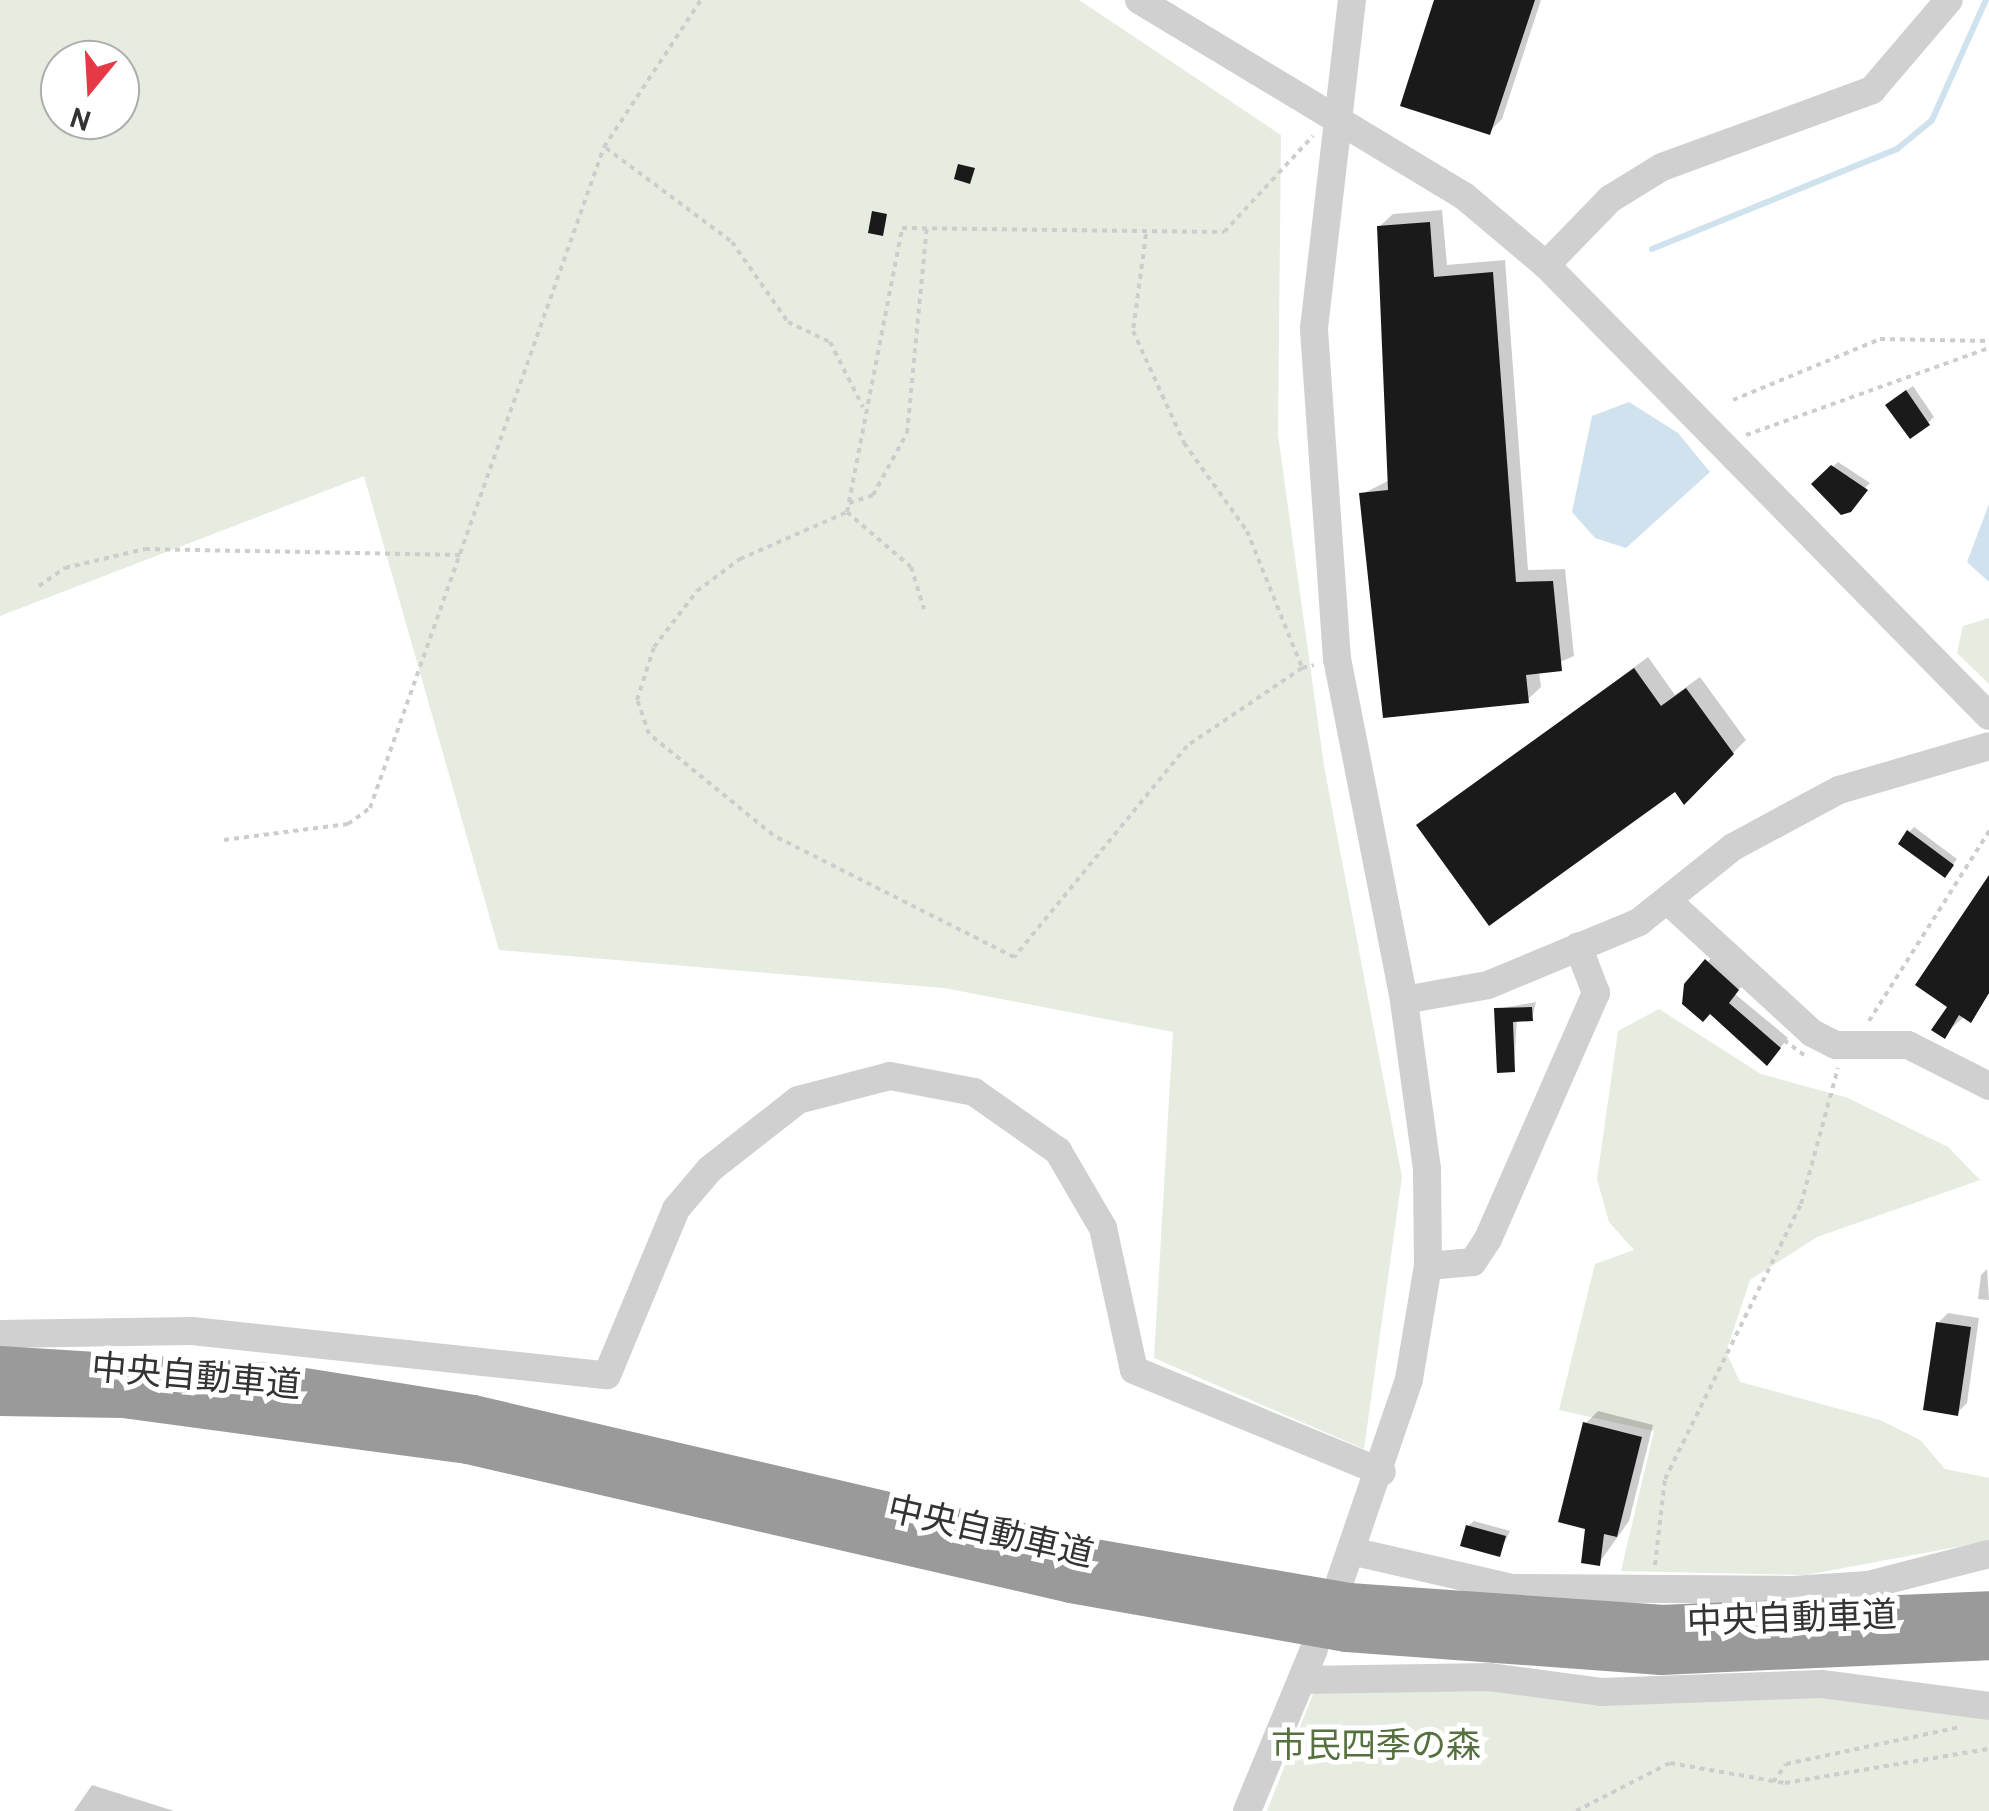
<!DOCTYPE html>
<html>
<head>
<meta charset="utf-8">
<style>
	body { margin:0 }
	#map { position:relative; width:1989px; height:1811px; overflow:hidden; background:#fff; font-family:Overpass,"Noto Sans JP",sans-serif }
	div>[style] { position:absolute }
	.green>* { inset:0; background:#e6ecdf }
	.water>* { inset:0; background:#cfe2ee }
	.shadow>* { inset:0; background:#0003 }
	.stream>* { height:6px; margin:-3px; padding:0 3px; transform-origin:3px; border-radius:3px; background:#cfe2ee }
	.building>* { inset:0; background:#1a1a1a }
	.path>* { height:4px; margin-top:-2px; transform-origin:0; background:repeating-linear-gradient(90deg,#cdcdcd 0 5px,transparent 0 10px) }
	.minor>* { height:28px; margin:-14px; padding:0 14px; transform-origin:14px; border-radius:14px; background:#d0d0d0 }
	.highway>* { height:40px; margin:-20px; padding:0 20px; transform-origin:20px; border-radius:20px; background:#9a9a9a }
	span { translate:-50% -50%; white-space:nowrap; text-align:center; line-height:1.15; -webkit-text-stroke:10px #fff; paint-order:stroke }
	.street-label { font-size:35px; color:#333 }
	.park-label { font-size:35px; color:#56703f }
	.north { position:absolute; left:40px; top:40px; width:100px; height:100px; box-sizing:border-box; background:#fff; border:2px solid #adadad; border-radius:50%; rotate:198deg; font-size:28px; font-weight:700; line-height:40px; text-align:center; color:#333 }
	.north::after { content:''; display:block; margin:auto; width:35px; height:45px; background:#e63946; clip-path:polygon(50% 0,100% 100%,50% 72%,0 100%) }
</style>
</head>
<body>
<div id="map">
	<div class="green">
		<i style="clip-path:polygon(evenodd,0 0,1079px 0,1281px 135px,1278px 435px,1324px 766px,1402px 1177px,1364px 1449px,1154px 1358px,1173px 1032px,944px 988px,499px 950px,364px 476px,0 616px,0 0,60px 60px,120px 60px,120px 120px,60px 120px,60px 60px)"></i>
		<i style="clip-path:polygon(1989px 618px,1989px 684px,1957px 653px,1963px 626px)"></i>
		<i style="clip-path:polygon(1659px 1009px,1761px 1074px,1848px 1098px,1948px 1147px,1980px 1180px,1817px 1237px,1750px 1280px,1726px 1352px,1740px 1382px,1880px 1420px,1920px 1440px,1945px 1469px,1989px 1478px,1989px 1541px,1806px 1575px,1621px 1571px,1654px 1431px,1559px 1410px,1595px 1264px,1634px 1250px,1609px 1222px,1597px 1179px,1618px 1031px)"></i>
		<i style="clip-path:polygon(1315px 1689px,1842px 1690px,1989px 1712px,1989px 1811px,1267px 1811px)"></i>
	</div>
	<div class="water">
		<i style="clip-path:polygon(1629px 402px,1678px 433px,1710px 472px,1626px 548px,1595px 538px,1572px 512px,1592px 416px)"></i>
		<i style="clip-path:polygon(1989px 504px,1989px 582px,1967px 562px)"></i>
	</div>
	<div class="shadow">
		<i style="clip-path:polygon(1437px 0,1541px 0,1502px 119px,1489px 132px)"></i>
		<i style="clip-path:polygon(1442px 210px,1447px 265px,1505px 260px,1528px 570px,1565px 569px,1574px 656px,1539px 671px,1541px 687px,1527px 700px,1362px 494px,1390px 480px,1379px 227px,1393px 214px)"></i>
		<i style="clip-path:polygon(1913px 386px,1934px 417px,1928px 423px,1894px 399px)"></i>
		<i style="clip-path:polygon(1838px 462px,1870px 483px,1841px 511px,1815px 484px)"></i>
		<i style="clip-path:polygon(1648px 657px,1675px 695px,1700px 677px,1746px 740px,1685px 801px,1675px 789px,1419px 826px)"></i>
		<i style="clip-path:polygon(1914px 827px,1957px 859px,1949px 870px,1909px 832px)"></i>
		<i style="clip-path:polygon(1989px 880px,1989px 994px,1944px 1035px,1951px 1006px)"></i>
		<i style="clip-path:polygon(1715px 953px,1746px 981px,1735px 994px,1788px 1038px,1775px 1055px,1684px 993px)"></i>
		<i style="clip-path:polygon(1536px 1002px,1532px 1019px,1517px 1019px,1514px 1069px,1497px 1009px)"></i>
		<i style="clip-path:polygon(1987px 1269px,1989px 1300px,1978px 1299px,1981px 1275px)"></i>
		<i style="clip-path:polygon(1948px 1313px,1979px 1318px,1967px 1403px,1957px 1413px,1938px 1323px)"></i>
		<i style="clip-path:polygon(1598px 1411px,1653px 1425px,1629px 1521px,1599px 1563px,1588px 1527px,1585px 1424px)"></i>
		<i style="clip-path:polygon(1474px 1521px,1510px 1531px,1499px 1554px,1468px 1526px)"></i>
		<i style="clip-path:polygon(92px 1785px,174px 1811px,74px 1811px)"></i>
	</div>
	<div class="stream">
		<i style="left:1652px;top:249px;width:265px;rotate:-22.2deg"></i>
		<i style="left:1897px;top:149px;width:45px;rotate:-39.6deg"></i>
		<i style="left:1932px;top:120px;width:132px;rotate:-65.8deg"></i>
	</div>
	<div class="building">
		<i style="clip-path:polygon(1434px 0,1535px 0,1490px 135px,1400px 106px)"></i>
		<i style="clip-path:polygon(958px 164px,975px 168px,970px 184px,954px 179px)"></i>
		<i style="clip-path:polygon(872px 211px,887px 214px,883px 236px,868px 233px)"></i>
		<i style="clip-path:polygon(1430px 222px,1434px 277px,1493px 272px,1516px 582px,1553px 581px,1562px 671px,1526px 675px,1529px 703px,1383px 718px,1359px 493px,1388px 490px,1377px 226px)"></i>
		<i style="clip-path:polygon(1906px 390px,1930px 425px,1910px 439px,1885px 405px)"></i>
		<i style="clip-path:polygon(1831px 465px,1868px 490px,1851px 512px,1841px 515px,1811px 484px)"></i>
		<i style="clip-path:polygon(1634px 668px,1661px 706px,1686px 688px,1734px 754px,1684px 805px,1675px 792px,1489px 926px,1416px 825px)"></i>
		<i style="clip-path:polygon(1907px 830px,1954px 865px,1945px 878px,1898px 844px)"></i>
		<i style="clip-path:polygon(1989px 875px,1989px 993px,1971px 1023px,1959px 1015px,1945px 1039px,1931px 1030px,1947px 1007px,1915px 985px)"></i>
		<i style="clip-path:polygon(1705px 959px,1739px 990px,1729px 1003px,1781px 1048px,1767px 1066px,1710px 1014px,1703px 1022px,1682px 1004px,1684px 984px)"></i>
		<i style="clip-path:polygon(1532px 1007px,1533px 1021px,1513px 1022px,1515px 1072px,1497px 1073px,1494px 1008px)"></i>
		<i style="clip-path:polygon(1936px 1322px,1971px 1327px,1958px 1416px,1923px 1410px)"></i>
		<i style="clip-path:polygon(1583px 1422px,1642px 1437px,1617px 1537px,1604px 1534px,1600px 1566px,1581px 1563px,1585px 1529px,1558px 1522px)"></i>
		<i style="clip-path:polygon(1466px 1525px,1506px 1536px,1500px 1557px,1460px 1546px)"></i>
	</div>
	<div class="path">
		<i style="left:606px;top:148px;width:157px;rotate:36.7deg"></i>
		<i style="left:732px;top:242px;width:98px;rotate:55deg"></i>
		<i style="left:788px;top:322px;width:47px;rotate:25.5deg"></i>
		<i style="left:830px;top:342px;width:73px;rotate:63.1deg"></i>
		<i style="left:1146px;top:234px;width:98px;rotate:97.6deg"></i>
		<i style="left:1133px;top:331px;width:123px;rotate:65.5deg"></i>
		<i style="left:1184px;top:443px;width:108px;rotate:54.4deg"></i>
		<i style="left:1247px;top:531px;width:148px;rotate:68.1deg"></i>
		<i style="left:1302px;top:668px;width:12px;rotate:-14deg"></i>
		<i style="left:1733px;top:400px;width:159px;rotate:-22.5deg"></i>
		<i style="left:1880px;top:339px;width:109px;rotate:1.1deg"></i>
		<i style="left:1746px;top:435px;width:258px;rotate:-19.7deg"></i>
		<i style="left:849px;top:503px;width:25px;rotate:-18deg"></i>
		<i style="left:873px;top:495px;width:71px;rotate:-61.3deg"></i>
		<i style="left:907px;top:433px;width:210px;rotate:-84.5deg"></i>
		<i style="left:847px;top:512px;width:84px;rotate:40.7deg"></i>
		<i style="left:911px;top:567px;width:44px;rotate:72.8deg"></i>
		<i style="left:39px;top:586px;width:32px;rotate:-35deg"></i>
		<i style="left:65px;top:568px;width:82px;rotate:-13.4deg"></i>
		<i style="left:145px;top:549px;width:315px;rotate:1.1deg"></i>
		<i style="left:1302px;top:668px;width:139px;rotate:145.9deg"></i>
		<i style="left:1187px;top:746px;width:273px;rotate:129.3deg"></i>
		<i style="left:1014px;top:957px;width:270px;rotate:-153.2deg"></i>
		<i style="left:773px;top:835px;width:160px;rotate:-140.8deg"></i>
		<i style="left:649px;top:734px;width:36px;rotate:-109deg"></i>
		<i style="left:637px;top:700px;width:56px;rotate:-72.2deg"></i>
		<i style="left:654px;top:647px;width:71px;rotate:-52.5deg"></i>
		<i style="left:697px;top:591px;width:54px;rotate:-36.7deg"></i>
		<i style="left:740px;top:559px;width:117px;rotate:-23.7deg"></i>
		<i style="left:847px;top:512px;width:289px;rotate:-79deg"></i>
		<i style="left:902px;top:228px;width:322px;rotate:0.7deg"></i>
		<i style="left:1224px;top:232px;width:131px;rotate:-47.2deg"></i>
		<i style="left:224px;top:840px;width:125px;rotate:-7.4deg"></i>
		<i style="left:348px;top:824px;width:27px;rotate:-36deg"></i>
		<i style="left:370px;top:808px;width:701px;rotate:-70.51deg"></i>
		<i style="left:604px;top:147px;width:176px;rotate:-56.6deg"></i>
		<i style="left:1869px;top:1021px;width:225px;rotate:-57.7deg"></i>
		<i style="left:1776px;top:1034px;width:38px;rotate:37deg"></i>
		<i style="left:1655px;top:1565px;width:87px;rotate:-83.4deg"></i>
		<i style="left:1665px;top:1479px;width:307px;rotate:-63.7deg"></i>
		<i style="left:1801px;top:1204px;width:141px;rotate:-74.8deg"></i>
		<i style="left:1773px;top:1782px;width:22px;rotate:-54deg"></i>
		<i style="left:1786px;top:1764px;width:178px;rotate:-12deg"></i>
		<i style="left:1576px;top:1811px;width:106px;rotate:-27.1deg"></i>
		<i style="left:1670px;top:1763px;width:117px;rotate:9.9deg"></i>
		<i style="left:1785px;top:1783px;width:207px;rotate:-9.5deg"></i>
	</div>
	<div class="minor">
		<i style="left:1139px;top:0;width:380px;rotate:31.1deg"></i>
		<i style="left:1464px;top:196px;width:107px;rotate:40.1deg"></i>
		<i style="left:1546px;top:265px;width:632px;rotate:45.51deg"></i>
		<i style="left:1546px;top:265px;width:92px;rotate:-45.9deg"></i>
		<i style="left:1610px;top:199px;width:61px;rotate:-31.6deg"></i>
		<i style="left:1662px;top:167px;width:224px;rotate:-20.1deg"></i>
		<i style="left:1872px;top:90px;width:118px;rotate:-49.5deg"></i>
		<i style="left:1668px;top:901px;width:195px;rotate:42.5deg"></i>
		<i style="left:1812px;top:1033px;width:27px;rotate:27deg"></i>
		<i style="left:1836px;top:1045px;width:72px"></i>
		<i style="left:1908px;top:1045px;width:91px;rotate:26.8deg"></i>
		<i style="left:1404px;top:1000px;width:85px;rotate:-10.1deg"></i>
		<i style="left:1488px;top:985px;width:164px;rotate:-22.6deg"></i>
		<i style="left:1639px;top:922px;width:120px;rotate:-38.6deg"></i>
		<i style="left:1733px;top:847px;width:120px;rotate:-28.3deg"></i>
		<i style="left:1839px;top:790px;width:156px;rotate:-16.3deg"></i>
		<i style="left:1428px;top:1266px;width:45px;rotate:-5.1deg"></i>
		<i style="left:1473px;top:1262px;width:27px;rotate:-57deg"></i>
		<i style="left:1488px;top:1239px;width:269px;rotate:-66.3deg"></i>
		<i style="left:1596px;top:993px;width:50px;rotate:-111deg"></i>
		<i style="left:0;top:1334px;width:192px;rotate:-0.9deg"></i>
		<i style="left:192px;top:1331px;width:417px;rotate:6.1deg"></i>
		<i style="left:607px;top:1375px;width:180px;rotate:-67.4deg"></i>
		<i style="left:676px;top:1209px;width:52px;rotate:-49.6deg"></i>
		<i style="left:710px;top:1169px;width:112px;rotate:-38.1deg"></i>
		<i style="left:798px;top:1100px;width:95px;rotate:-14.6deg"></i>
		<i style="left:890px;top:1076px;width:86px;rotate:10.8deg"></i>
		<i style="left:974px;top:1092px;width:103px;rotate:35.1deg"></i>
		<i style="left:1058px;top:1151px;width:89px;rotate:59.7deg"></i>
		<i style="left:1103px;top:1228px;width:145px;rotate:77.7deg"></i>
		<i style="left:1134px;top:1370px;width:268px;rotate:22.4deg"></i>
		<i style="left:1351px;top:1551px;width:166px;rotate:12.9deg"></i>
		<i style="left:1513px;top:1588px;width:280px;rotate:0.4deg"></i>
		<i style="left:1793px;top:1590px;width:75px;rotate:-3.8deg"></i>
		<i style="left:1868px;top:1585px;width:125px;rotate:-14.4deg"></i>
		<i style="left:1340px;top:1581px;width:213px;rotate:-71.1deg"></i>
		<i style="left:1409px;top:1379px;width:115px;rotate:-80.5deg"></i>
		<i style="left:1428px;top:1266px;width:97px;rotate:-90.6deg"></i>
		<i style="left:1427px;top:1169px;width:171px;rotate:-97.8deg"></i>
		<i style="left:1404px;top:1000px;width:348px;rotate:-101.1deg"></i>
		<i style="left:1337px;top:659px;width:332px;rotate:-94deg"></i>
		<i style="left:1314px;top:328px;width:330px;rotate:-83.4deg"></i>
		<i style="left:1302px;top:1680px;width:187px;rotate:-0.9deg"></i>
		<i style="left:1489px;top:1677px;width:113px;rotate:7.6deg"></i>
		<i style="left:1601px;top:1692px;width:221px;rotate:-2.1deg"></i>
		<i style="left:1822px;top:1684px;width:168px;rotate:7.5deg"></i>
		<i style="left:1247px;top:1811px;width:175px;rotate:-67.5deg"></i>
	</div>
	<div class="highway">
		<i style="left:0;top:1366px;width:274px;rotate:3.6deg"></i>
		<i style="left:273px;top:1383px;width:203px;rotate:9.1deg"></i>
		<i style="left:473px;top:1415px;width:620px;rotate:13.14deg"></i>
		<i style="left:1077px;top:1556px;width:276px;rotate:9.8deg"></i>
		<i style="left:1349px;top:1603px;width:312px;rotate:4deg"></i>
		<i style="left:1660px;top:1625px;width:329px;rotate:-2.4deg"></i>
		<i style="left:0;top:1396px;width:123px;rotate:0.9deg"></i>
		<i style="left:123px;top:1398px;width:348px;rotate:7.6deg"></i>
		<i style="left:468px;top:1444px;width:619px;rotate:12.98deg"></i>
		<i style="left:1071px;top:1583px;width:280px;rotate:10.1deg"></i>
		<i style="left:1347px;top:1632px;width:315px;rotate:4.2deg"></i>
		<i style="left:1661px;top:1655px;width:328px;rotate:-2.6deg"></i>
	</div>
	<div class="street-label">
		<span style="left:196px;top:1379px;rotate:5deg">中央自動車道</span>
		<span style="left:990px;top:1534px;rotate:13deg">中央自動車道</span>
		<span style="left:1792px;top:1621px;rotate:-2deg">中央自動車道</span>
	</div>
	<div class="park-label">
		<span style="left:1376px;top:1748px">市民四季の森</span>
	</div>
	<div class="north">N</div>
</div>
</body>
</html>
